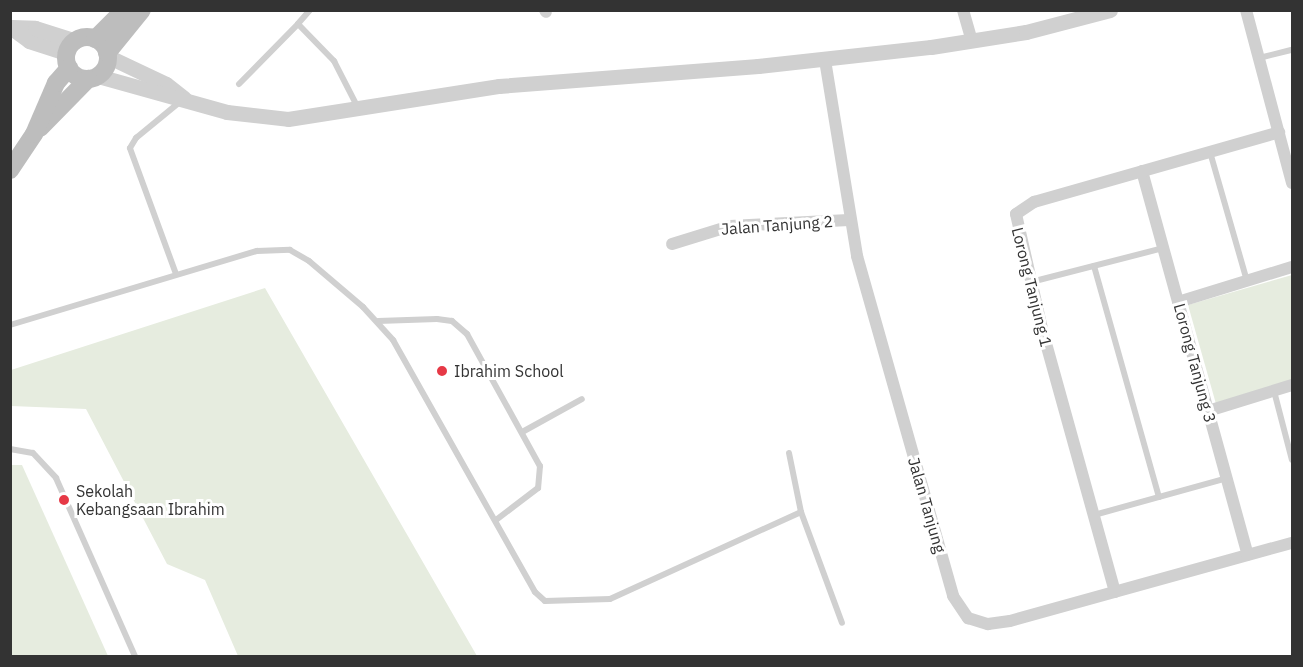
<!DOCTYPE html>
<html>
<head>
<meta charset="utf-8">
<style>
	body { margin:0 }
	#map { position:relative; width:1303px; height:667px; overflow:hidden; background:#fff; font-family:"IBM Plex Sans",sans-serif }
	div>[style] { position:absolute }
	.green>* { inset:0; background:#e6ecdf }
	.service>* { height:6px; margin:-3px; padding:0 3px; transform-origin:3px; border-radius:3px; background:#d0d0d0 }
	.minor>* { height:12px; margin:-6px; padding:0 6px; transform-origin:6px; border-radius:6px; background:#d0d0d0 }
	.tertiary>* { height:15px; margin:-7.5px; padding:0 7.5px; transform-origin:7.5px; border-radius:7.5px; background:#d0d0d0 }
	.secondary>* { height:18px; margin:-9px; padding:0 9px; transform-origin:9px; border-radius:9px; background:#bdbdbd }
	.secondary>.ring { margin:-9px; padding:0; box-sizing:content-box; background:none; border:18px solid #bdbdbd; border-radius:50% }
	.dots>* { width:16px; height:16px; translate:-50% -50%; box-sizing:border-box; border:3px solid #fff; border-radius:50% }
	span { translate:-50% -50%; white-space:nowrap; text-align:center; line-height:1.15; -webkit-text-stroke:6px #fff; paint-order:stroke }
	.street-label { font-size:16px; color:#333 }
	.poi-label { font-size:16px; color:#333 }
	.left { translate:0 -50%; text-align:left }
	.frame { position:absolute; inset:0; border:12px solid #333; pointer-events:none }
</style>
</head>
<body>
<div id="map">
	<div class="green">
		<i style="clip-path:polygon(1292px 275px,1292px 380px,1216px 404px,1188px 305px)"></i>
		<i style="clip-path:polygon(265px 288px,477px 656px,238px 656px,205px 580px,167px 564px,86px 409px,11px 406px,11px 370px)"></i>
		<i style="clip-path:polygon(10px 465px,22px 465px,108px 656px,11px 656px)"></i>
	</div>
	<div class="service">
		<i style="left:310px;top:10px;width:18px;rotate:131deg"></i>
		<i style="left:298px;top:24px;width:52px;rotate:45.8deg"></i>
		<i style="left:334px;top:61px;width:51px;rotate:62.9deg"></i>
		<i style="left:1259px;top:58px;width:34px;rotate:-14deg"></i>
		<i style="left:239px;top:84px;width:84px;rotate:-45.5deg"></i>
		<i style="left:1210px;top:152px;width:134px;rotate:74deg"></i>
		<i style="left:1094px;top:266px;width:240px;rotate:74.3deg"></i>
		<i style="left:176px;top:274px;width:134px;rotate:-110.1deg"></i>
		<i style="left:130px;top:148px;width:12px;rotate:-59deg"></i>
		<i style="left:136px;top:138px;width:58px;rotate:-39.4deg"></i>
		<i style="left:1031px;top:282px;width:136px;rotate:-14.4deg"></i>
		<i style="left:378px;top:321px;width:59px;rotate:-1.9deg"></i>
		<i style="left:437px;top:319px;width:15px;rotate:8deg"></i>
		<i style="left:452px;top:321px;width:20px;rotate:41deg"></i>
		<i style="left:467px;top:334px;width:151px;rotate:61.1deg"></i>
		<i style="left:540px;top:466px;width:22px;rotate:95deg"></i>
		<i style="left:538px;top:488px;width:53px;rotate:142.7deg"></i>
		<i style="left:10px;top:325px;width:258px;rotate:-16.7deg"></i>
		<i style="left:257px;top:251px;width:33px;rotate:-2deg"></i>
		<i style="left:290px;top:250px;width:22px;rotate:30deg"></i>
		<i style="left:309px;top:261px;width:71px;rotate:40.4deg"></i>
		<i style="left:363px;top:307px;width:45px;rotate:47.7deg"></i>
		<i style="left:393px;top:340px;width:289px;rotate:60.6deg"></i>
		<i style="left:535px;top:592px;width:13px;rotate:42deg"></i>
		<i style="left:545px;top:601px;width:65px;rotate:-1.8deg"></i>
		<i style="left:610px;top:599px;width:210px;rotate:-24.5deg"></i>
		<i style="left:1274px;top:391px;width:71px;rotate:75.4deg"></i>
		<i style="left:524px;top:431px;width:66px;rotate:-28.9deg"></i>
		<i style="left:10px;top:449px;width:23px;rotate:10deg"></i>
		<i style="left:33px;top:453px;width:34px;rotate:47deg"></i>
		<i style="left:56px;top:478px;width:195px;rotate:66.1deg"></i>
		<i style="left:789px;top:453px;width:60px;rotate:78.5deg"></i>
		<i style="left:801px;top:512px;width:118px;rotate:69.7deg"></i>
		<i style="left:1094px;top:515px;width:138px;rotate:-15.5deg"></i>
	</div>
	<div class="minor">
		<i style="left:545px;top:10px;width:2px;rotate:63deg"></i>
		<i style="left:963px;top:10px;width:32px;rotate:74deg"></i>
		<i style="left:1246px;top:10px;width:179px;rotate:75.1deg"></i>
		<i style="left:825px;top:60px;width:199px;rotate:80.7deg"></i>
		<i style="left:857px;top:256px;width:353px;rotate:74.2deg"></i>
		<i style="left:953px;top:596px;width:27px;rotate:56deg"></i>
		<i style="left:968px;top:618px;width:21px;rotate:17deg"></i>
		<i style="left:988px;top:624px;width:22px;rotate:-8deg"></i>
		<i style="left:1010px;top:621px;width:293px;rotate:-15.5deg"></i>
		<i style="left:1142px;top:171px;width:398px;rotate:74.6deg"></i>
		<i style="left:672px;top:244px;width:61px;rotate:-17.2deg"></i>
		<i style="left:730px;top:226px;width:119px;rotate:-2.9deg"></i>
		<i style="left:1178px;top:302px;width:119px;rotate:-17.1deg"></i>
		<i style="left:1208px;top:411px;width:88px;rotate:-17.2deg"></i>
		<i style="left:1115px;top:592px;width:269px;rotate:-105.5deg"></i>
		<i style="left:1043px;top:333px;width:122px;rotate:-102.8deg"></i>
		<i style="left:1016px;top:214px;width:22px;rotate:-34deg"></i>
		<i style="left:1034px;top:202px;width:255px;rotate:-15.9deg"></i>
	</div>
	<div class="tertiary">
		<i style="left:10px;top:27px;width:24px;rotate:36deg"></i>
		<i style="left:29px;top:41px;width:40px;rotate:18deg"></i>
		<i style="left:12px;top:27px;width:23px;rotate:2deg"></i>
		<i style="left:35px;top:28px;width:43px;rotate:17.6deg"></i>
		<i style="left:107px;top:56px;width:65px;rotate:25.4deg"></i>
		<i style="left:166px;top:84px;width:23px;rotate:38deg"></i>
		<i style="left:98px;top:76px;width:134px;rotate:15.6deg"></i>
		<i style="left:227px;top:112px;width:61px;rotate:6.5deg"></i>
		<i style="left:288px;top:119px;width:214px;rotate:-8.9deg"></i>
		<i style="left:499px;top:86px;width:260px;rotate:-4.4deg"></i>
		<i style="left:758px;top:66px;width:174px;rotate:-6.3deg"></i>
		<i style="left:931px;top:47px;width:96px;rotate:-9deg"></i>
		<i style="left:1026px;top:32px;width:87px;rotate:-14.7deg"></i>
	</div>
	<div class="secondary">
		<i class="ring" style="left:66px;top:37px;width:24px;height:24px"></i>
		<i style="left:95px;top:39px;width:41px;rotate:-45deg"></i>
		<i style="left:107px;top:53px;width:55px;rotate:-50.9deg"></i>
		<i style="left:40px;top:128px;width:69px;rotate:-45.6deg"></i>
		<i style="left:10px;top:170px;width:43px;rotate:-56.3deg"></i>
		<i style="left:34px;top:134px;width:56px;rotate:-66.7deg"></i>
		<i style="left:56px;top:83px;width:20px;rotate:-49deg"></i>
	</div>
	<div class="dots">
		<i style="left:442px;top:371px;background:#e63946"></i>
		<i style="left:64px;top:500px;background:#e63946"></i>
	</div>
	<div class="street-label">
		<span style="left:777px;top:225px;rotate:-4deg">Jalan Tanjung 2</span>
		<span style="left:1032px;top:287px;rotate:76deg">Lorong Tanjung 1</span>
		<span style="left:1195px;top:363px;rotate:75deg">Lorong Tanjung 3</span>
		<span style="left:927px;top:505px;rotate:74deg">Jalan Tanjung</span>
	</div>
	<div class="poi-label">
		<span class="left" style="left:454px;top:371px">Ibrahim School</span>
		<span class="left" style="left:76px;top:500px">Sekolah<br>Kebangsaan Ibrahim</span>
	</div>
	<div class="frame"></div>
</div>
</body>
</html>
